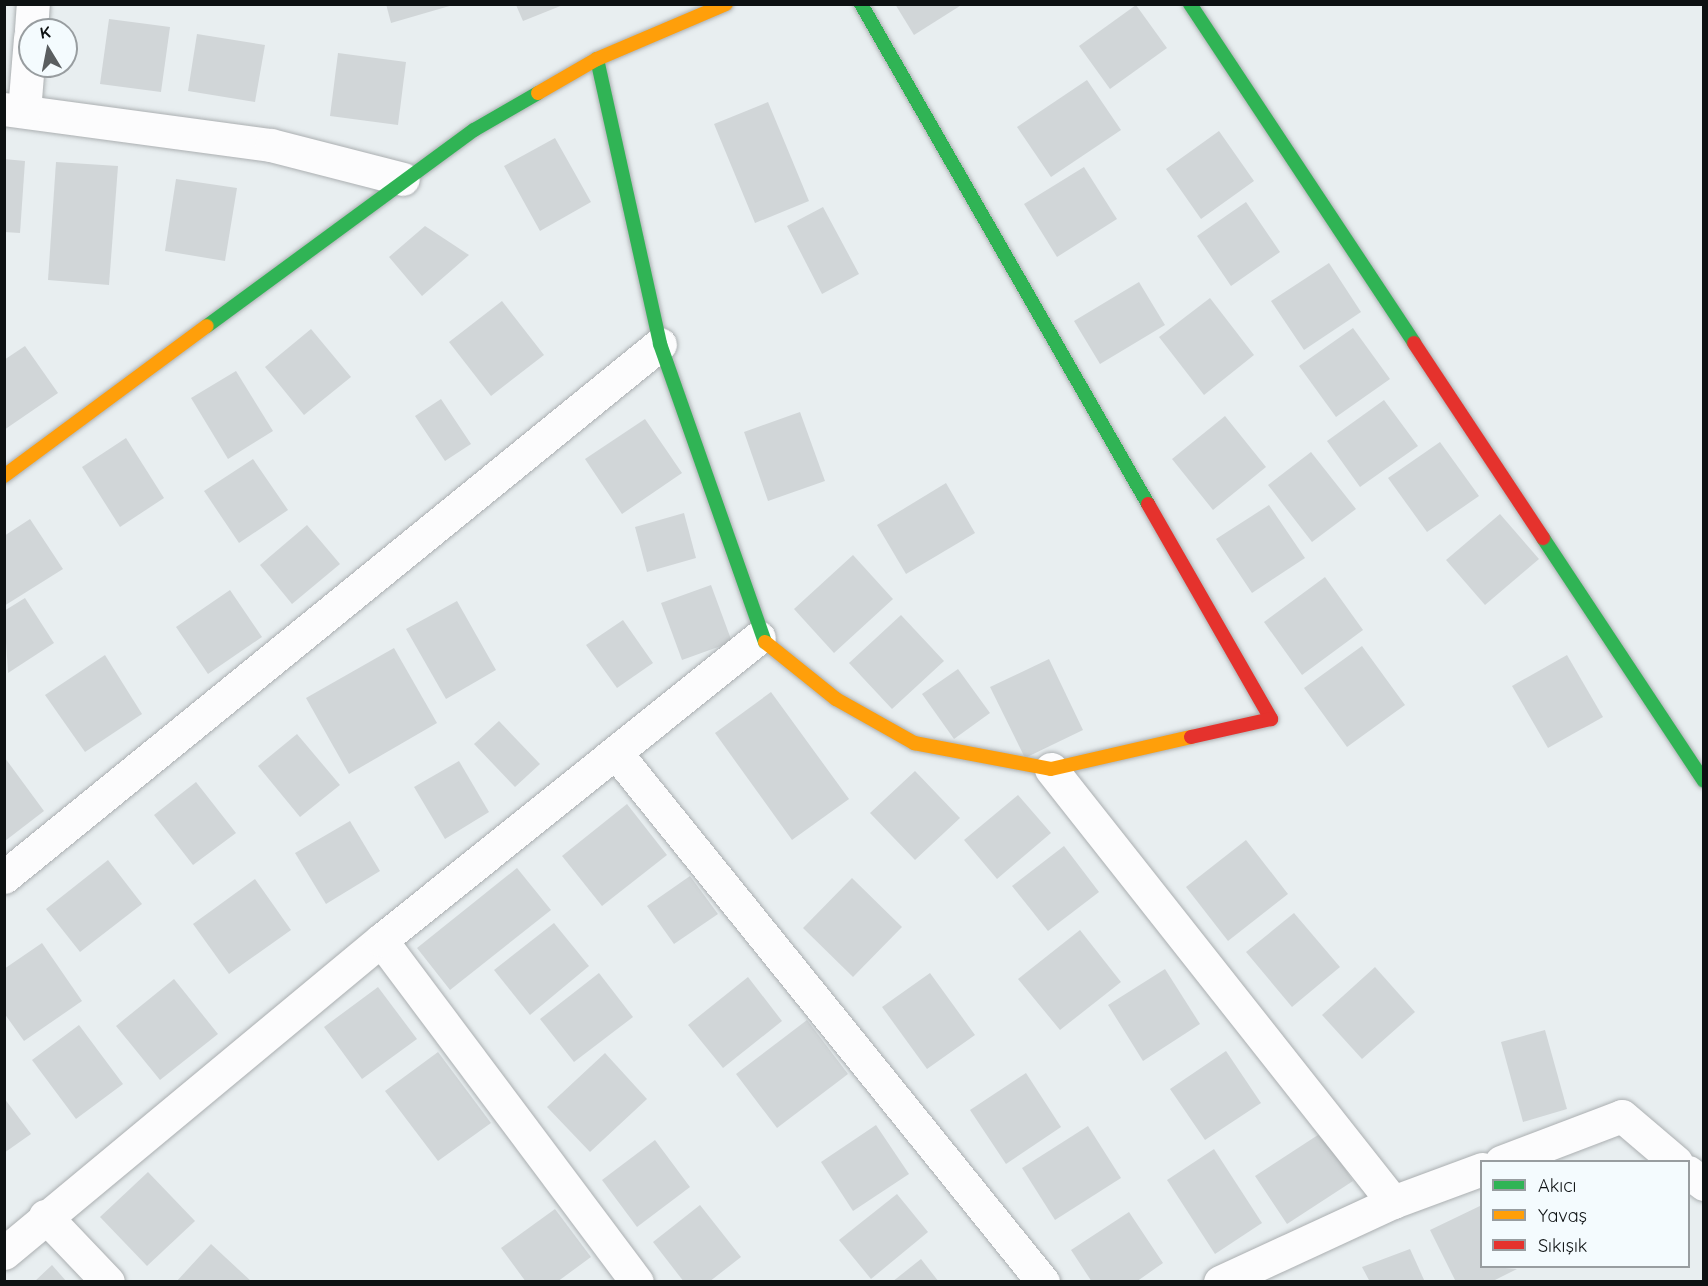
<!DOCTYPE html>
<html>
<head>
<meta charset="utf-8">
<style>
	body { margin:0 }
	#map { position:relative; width:1708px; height:1286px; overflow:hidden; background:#e8eef0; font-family:Quicksand,sans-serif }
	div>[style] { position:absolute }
	.building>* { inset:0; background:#d1d6d8 }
	.roads { filter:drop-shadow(0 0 2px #abafb1) drop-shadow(0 0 2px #abafb1) }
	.street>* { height:33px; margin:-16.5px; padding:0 16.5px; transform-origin:16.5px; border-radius:16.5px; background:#fcfcfd }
	.fast>* { height:14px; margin:-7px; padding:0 7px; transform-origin:7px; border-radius:7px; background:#30b455 }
	.slow>* { height:14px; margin:-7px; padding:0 7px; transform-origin:7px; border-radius:7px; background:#ff9f0a }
	.jam>* { height:14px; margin:-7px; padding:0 7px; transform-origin:7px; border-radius:7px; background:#e5322d }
	span { translate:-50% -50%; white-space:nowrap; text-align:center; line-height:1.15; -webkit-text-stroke:4.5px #f4fbfe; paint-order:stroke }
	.frame { position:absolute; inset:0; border:6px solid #0d1112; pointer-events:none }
	.legend { position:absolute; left:1480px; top:1160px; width:210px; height:108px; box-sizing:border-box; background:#f4fbfe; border:2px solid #989da0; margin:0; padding:8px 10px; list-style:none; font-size:18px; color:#0d1112 }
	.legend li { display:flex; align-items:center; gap:12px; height:30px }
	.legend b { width:30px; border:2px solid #989da0 }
	.north { position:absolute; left:18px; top:18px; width:60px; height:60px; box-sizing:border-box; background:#f4fbfe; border:2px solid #989da0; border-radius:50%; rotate:350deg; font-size:16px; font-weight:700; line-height:24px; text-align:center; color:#0d1112 }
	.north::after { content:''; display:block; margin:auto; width:21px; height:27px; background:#5a5e60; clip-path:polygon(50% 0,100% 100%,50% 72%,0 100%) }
</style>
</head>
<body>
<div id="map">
	<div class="building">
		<i style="clip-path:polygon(386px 4px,452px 4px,453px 5px,391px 23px)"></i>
		<i style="clip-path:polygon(895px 4px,963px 4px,914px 35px)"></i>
		<i style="clip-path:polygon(516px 5px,563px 5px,523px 21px)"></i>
		<i style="clip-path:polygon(1136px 5px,1167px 48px,1110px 89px,1079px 46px)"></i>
		<i style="clip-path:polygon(109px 19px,170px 27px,161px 92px,100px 84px)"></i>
		<i style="clip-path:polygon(197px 34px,265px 45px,255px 102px,188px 91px)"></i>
		<i style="clip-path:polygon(338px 53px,406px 62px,398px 125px,330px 116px)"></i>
		<i style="clip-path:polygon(1087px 80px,1121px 130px,1051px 177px,1017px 127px)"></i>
		<i style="clip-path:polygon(768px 102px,809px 201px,755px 223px,714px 124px)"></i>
		<i style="clip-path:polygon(1219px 131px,1254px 181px,1201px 219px,1166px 169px)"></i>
		<i style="clip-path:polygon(555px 138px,591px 202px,540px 231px,504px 166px)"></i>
		<i style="clip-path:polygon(4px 159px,25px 161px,20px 233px,4px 232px)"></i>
		<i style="clip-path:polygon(56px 162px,118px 166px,109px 285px,48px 280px)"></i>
		<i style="clip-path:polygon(1084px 167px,1117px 219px,1057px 257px,1024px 204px)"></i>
		<i style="clip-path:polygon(176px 179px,237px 188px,225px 261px,165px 251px)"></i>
		<i style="clip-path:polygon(1246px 202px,1280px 252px,1231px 286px,1197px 236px)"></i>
		<i style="clip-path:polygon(823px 207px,859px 274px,822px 294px,787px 226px)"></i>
		<i style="clip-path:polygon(425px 226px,469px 255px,422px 296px,389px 257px)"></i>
		<i style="clip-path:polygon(1329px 263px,1361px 312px,1304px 350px,1271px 301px)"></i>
		<i style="clip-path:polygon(1139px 282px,1165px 325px,1100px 364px,1074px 321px)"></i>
		<i style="clip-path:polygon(1210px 298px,1254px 355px,1204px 395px,1159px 337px)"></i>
		<i style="clip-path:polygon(502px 301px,544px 355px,491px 396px,449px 342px)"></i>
		<i style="clip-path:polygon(1353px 328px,1390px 379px,1336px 417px,1299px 366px)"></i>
		<i style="clip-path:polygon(311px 329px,351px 377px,304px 415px,265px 367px)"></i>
		<i style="clip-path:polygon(25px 346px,58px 393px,4px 430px,4px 360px)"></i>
		<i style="clip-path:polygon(236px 371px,273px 431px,228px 459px,191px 398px)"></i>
		<i style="clip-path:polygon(441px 399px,471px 444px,445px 461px,415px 416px)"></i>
		<i style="clip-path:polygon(1384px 400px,1418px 446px,1360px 487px,1327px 441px)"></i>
		<i style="clip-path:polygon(800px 412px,825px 481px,768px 501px,744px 432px)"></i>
		<i style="clip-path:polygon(1225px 416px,1266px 467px,1213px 510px,1172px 459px)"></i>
		<i style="clip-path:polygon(645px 419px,682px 473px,622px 514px,585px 459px)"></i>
		<i style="clip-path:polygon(126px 438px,164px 498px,120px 527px,82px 467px)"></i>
		<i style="clip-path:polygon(1440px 442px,1479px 496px,1427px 532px,1388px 478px)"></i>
		<i style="clip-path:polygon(1311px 452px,1356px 509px,1312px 542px,1268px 485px)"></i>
		<i style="clip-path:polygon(253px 459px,288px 510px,239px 543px,204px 491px)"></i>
		<i style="clip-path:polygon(946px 483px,975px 533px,906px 574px,877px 525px)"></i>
		<i style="clip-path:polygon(1269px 505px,1305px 558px,1252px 593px,1216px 539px)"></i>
		<i style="clip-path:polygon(684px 513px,696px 558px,647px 572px,635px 527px)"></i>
		<i style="clip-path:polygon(1500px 514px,1539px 559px,1485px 605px,1446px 560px)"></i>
		<i style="clip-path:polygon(30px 519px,63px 569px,4px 606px,4px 536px)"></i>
		<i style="clip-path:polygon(307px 525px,340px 564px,292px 604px,260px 565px)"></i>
		<i style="clip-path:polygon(853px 555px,893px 599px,834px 653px,794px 609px)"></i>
		<i style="clip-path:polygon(1325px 577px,1363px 630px,1302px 675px,1264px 622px)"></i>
		<i style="clip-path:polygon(711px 585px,732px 642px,682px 660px,661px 603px)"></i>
		<i style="clip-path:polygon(230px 590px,262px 637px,208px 674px,176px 627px)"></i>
		<i style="clip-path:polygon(25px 598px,54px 643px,8px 673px,4px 611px)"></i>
		<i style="clip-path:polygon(457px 601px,496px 670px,446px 699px,406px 629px)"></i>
		<i style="clip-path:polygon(901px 615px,944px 661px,892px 709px,849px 663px)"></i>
		<i style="clip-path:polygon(623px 620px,653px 663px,617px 688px,586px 645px)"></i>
		<i style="clip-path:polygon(1362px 646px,1405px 705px,1347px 747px,1304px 688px)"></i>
		<i style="clip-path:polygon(394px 648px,437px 723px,349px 774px,306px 698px)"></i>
		<i style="clip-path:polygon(105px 655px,142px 714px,85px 752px,45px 695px)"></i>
		<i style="clip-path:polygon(1567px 655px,1603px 717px,1548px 748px,1512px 686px)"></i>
		<i style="clip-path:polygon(1049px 659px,1083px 730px,1025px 758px,990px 687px)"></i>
		<i style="clip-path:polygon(958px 669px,990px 713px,954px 739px,922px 694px)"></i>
		<i style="clip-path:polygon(771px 692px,849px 799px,792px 840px,715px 733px)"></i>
		<i style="clip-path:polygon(499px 721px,540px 764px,515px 787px,474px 744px)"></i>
		<i style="clip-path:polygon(297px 734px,340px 785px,300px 817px,258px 766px)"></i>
		<i style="clip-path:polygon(5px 758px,44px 811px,5px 841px)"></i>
		<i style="clip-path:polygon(459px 761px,489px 812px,445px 839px,414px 787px)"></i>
		<i style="clip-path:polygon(915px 771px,960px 818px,915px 860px,870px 813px)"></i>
		<i style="clip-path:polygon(196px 782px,236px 833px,193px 865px,154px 815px)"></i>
		<i style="clip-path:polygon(1018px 795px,1051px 833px,997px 879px,964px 840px)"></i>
		<i style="clip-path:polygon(627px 804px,667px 855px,602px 906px,562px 856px)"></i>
		<i style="clip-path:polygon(350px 821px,380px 871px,326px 904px,295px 853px)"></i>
		<i style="clip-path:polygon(1246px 840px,1288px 894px,1228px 941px,1186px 887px)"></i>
		<i style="clip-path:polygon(1064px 846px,1099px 892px,1048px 931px,1012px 886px)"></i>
		<i style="clip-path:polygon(108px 860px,142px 904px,80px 952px,46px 909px)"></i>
		<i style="clip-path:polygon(517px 868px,551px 910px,450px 990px,417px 948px)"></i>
		<i style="clip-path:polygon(690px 876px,718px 914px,674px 944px,647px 906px)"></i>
		<i style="clip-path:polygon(852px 878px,902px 927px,853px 977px,803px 928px)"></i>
		<i style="clip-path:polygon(255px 879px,291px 930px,229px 974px,193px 924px)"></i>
		<i style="clip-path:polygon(1294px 913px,1340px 967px,1292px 1007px,1246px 952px)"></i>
		<i style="clip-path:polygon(554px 923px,589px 966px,530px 1015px,494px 970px)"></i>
		<i style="clip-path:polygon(1080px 930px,1121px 982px,1060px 1030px,1018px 979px)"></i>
		<i style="clip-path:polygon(42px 943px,82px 1001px,24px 1041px,4px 1013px,4px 969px)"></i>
		<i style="clip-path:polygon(1375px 967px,1415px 1012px,1362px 1059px,1322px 1015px)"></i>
		<i style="clip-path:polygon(1165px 969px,1200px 1024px,1143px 1061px,1108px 1005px)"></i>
		<i style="clip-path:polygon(599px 973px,633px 1017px,574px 1062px,540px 1019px)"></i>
		<i style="clip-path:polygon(930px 973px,975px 1035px,927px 1069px,882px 1007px)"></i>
		<i style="clip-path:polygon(748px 977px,782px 1021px,723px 1068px,688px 1025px)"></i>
		<i style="clip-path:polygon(174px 979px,218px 1034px,160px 1080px,116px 1026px)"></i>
		<i style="clip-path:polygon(378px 987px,417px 1039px,362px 1079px,324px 1027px)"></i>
		<i style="clip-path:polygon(807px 1020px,848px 1074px,777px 1128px,736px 1074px)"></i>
		<i style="clip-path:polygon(79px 1025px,123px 1084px,76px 1119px,32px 1060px)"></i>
		<i style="clip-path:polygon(1545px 1030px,1567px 1109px,1523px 1122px,1501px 1042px)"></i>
		<i style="clip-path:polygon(1226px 1051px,1261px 1103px,1205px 1140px,1170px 1089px)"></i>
		<i style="clip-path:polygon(438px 1052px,491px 1123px,438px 1161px,385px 1091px)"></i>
		<i style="clip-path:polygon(605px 1053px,647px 1099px,590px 1152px,547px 1107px)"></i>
		<i style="clip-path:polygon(1026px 1073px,1061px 1127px,1006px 1164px,970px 1110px)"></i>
		<i style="clip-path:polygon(4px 1098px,31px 1134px,4px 1153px)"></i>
		<i style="clip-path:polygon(876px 1125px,909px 1174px,853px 1211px,821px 1162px)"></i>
		<i style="clip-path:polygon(1088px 1126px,1121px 1178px,1055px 1220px,1022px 1168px)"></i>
		<i style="clip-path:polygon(1321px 1133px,1353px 1181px,1287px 1224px,1255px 1176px)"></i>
		<i style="clip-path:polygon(655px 1140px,690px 1187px,637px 1227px,602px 1180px)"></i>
		<i style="clip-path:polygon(1214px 1149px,1262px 1223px,1215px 1254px,1167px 1180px)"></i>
		<i style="clip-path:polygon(148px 1172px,195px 1221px,147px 1266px,100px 1217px)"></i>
		<i style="clip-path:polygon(897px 1194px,928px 1232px,871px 1279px,839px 1240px)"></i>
		<i style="clip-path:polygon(700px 1205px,741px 1257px,709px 1282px,684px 1282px,653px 1242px)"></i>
		<i style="clip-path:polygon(1482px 1205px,1482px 1266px,1517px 1269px,1491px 1282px,1456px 1282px,1430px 1230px)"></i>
		<i style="clip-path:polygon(555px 1209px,591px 1257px,557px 1282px,526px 1282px,501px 1248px)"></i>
		<i style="clip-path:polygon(1129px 1212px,1163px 1263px,1136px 1282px,1092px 1282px,1071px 1250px)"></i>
		<i style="clip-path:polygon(211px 1244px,252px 1282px,176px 1282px)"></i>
		<i style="clip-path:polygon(1410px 1249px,1425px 1282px,1370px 1282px,1362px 1267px)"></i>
		<i style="clip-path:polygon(921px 1259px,939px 1282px,892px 1282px)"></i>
		<i style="clip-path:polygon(52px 1265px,67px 1282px,34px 1282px)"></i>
	</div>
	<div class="roads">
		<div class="street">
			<i style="left:31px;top:30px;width:26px;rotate:-86deg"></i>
			<i style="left:4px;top:109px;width:269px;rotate:7.7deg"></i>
			<i style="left:271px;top:145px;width:136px;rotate:14.4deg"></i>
			<i style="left:24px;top:111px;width:73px;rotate:-85.3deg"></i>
			<i style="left:616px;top:753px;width:680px;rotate:51.09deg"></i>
			<i style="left:1051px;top:769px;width:552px;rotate:51.7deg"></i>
			<i style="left:4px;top:877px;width:845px;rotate:-39.09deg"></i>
			<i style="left:381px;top:940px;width:427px;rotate:53.2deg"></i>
			<i style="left:1501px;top:1162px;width:129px;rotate:-20.8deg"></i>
			<i style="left:1622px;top:1116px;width:71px;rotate:40.4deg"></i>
			<i style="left:1688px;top:1172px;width:20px;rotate:37deg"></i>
			<i style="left:45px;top:1216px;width:91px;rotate:46.3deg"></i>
			<i style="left:4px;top:1253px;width:490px;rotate:-39.7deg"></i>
			<i style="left:381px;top:940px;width:484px;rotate:-38.7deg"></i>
			<i style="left:1220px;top:1282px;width:191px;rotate:-24.8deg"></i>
			<i style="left:1393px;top:1202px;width:95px;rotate:-20.3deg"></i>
		</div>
		<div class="fast">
			<i style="left:861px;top:4px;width:577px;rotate:60.14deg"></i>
			<i style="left:1190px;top:4px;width:406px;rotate:56.5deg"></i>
			<i style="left:597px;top:59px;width:292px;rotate:77.5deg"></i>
			<i style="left:660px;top:344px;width:316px;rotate:70.6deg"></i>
			<i style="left:207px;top:326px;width:331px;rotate:-36.3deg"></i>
			<i style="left:474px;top:130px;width:74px;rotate:-30deg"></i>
			<i style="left:1543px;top:538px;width:291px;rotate:56.5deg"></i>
		</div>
		<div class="slow">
			<i style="left:538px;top:93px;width:68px;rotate:-30deg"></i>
			<i style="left:597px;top:59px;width:140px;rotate:-23.1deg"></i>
			<i style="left:4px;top:476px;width:252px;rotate:-36.5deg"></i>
			<i style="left:765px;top:642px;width:91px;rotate:38.8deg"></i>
			<i style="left:836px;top:699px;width:90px;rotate:29.4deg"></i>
			<i style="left:914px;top:743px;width:139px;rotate:10.7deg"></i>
			<i style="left:1051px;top:769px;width:144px;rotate:-12.9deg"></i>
		</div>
		<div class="jam">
			<i style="left:1414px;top:343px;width:234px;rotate:56.5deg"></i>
			<i style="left:1148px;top:504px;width:248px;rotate:60.2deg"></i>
			<i style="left:1271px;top:719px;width:82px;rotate:167.3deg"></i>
		</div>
	</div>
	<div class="frame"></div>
	<ul class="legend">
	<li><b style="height:8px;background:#30b455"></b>Akıcı</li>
	<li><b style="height:8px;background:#ff9f0a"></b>Yavaş</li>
	<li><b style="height:8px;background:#e5322d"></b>Sıkışık</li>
	</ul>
	<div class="north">K</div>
</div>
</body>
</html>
